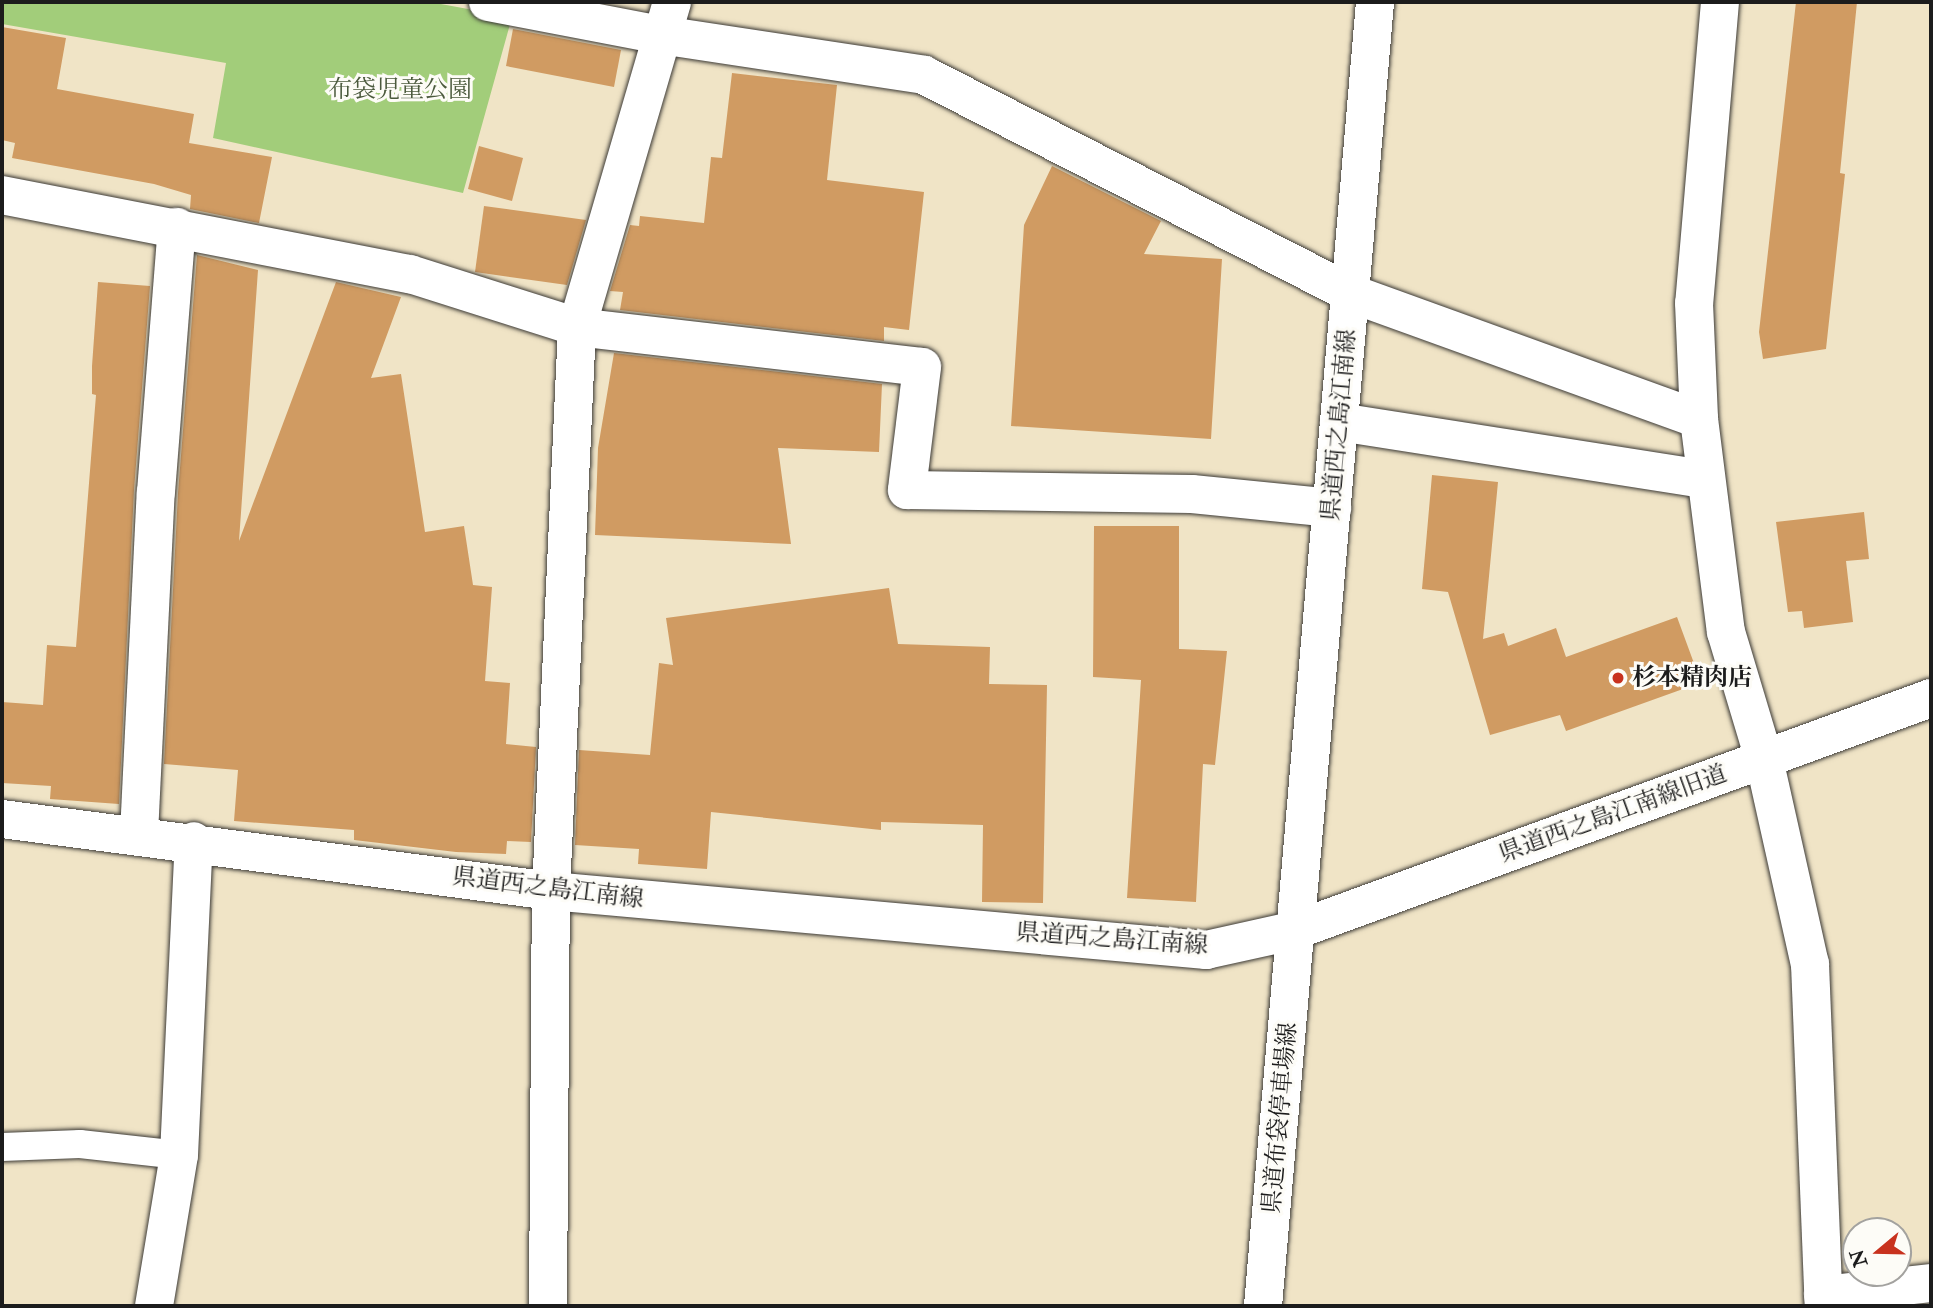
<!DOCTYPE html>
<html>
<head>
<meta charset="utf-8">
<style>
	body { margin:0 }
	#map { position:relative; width:1933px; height:1308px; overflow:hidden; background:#f0e4c6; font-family:"IM FELL Double Pica","Noto Serif JP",serif }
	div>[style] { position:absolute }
	.green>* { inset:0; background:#a2cd7a }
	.building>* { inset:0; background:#d09b62 }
	.roads { filter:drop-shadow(0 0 2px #3c3a36) drop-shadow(0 0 2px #3c3a36) }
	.lane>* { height:28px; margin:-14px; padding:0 14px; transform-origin:14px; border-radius:14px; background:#fff }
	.street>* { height:38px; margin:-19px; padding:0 19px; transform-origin:19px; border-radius:19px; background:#fff }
	.secondary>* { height:38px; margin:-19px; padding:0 19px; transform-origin:19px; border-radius:19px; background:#fff }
	.dots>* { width:19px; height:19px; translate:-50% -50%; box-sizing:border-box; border:4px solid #fdfcf7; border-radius:50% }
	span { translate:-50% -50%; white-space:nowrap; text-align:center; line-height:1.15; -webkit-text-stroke:6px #fdfcf7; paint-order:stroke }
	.park-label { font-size:24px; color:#4b5a3d }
	.street-label { font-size:24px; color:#1c1c1c }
	.poi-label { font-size:24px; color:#1c1c1c; font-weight:700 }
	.left { translate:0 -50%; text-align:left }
	.frame { position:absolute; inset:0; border:4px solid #1c1c1c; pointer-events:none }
	.north { position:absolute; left:1842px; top:1217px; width:70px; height:70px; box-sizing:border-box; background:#fdfcf7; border:2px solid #a3a29f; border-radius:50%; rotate:251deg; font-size:19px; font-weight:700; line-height:28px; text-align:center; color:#1c1c1c }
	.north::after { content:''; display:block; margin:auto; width:24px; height:32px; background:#c8321e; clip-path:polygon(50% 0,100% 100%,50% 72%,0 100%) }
</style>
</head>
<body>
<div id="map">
	<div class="green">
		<i style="clip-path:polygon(2px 2px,430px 2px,512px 17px,463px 193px,213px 138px,226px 63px,2px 24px)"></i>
	</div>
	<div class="building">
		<i style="clip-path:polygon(1796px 2px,1857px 2px,1840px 173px,1845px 174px,1826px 349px,1763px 359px,1759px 332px)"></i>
		<i style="clip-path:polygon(2px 27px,66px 38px,57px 89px,194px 114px,189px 143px,272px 157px,259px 223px,190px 209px,191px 195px,154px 184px,12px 158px,15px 143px,2px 140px)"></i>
		<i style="clip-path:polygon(513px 29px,621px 50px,614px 87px,506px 66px)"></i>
		<i style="clip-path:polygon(732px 73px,837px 85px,827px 180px,924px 192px,909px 330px,884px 327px,884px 341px,620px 310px,623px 292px,610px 291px,630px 225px,639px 226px,640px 216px,704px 223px,711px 157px,722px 158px)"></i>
		<i style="clip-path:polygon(479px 146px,523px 158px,512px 201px,468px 189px)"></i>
		<i style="clip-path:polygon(1052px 166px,1161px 221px,1144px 254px,1222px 259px,1211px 439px,1011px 426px,1024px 225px)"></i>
		<i style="clip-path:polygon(484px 206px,586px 220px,567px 285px,475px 272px)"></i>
		<i style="clip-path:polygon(197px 255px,258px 270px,239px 541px,336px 282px,401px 297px,371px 378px,401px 374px,425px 532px,464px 526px,473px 585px,492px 587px,485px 681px,510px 683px,506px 744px,536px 747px,531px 842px,507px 841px,506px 854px,456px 852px,354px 840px,354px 830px,234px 821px,238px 770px,164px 764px,178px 493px)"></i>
		<i style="clip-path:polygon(98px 282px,150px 286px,134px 490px,119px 804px,50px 799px,51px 786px,2px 783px,2px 702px,43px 705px,47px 645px,76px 647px,96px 395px,92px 394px,92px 366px)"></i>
		<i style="clip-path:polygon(614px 353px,882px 384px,879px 452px,778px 448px,791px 544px,595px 535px,598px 448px)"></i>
		<i style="clip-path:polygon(1432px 475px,1498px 482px,1483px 639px,1504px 633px,1508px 646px,1556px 628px,1566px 657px,1677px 617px,1695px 666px,1683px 689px,1566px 731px,1560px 715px,1490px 735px,1448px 592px,1422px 589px)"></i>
		<i style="clip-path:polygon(1864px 512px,1869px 559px,1846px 561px,1853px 622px,1804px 628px,1802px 611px,1788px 612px,1776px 522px)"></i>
		<i style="clip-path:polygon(1094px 526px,1179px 526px,1179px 649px,1227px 651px,1215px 765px,1203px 764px,1196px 902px,1127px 898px,1141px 680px,1093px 677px)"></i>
		<i style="clip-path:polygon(889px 588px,898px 644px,990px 647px,989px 684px,1047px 685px,1043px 903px,982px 902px,983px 825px,881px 822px,881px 830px,711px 812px,707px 869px,638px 864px,639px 849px,575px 845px,579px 750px,650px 755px,659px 663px,673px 665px,666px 618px)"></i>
	</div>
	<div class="roads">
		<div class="lane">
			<i style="left:2px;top:1147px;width:78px;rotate:-2.2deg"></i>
			<i style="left:80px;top:1144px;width:100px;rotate:6.3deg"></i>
		</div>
		<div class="street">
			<i style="left:488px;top:2px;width:176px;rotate:10.8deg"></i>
			<i style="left:661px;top:35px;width:266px;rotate:8.6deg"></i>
			<i style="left:924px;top:75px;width:479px;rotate:27.1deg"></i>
			<i style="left:1350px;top:293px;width:371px;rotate:19.9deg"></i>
			<i style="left:1720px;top:2px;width:302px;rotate:94.9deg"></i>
			<i style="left:1694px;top:303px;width:116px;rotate:87.5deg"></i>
			<i style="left:1699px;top:419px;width:215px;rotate:82.8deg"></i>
			<i style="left:1726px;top:632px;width:133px;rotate:73.3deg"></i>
			<i style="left:1764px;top:759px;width:210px;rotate:77.4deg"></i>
			<i style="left:1810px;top:964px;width:342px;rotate:87.7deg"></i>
			<i style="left:2px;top:195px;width:416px;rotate:11deg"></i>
			<i style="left:410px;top:274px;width:175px;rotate:17.6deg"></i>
			<i style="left:577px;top:327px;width:347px;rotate:6.6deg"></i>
			<i style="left:922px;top:367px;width:124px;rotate:97deg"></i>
			<i style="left:907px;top:490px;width:285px;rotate:0.8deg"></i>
			<i style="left:1192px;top:494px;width:141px;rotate:5.7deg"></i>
			<i style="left:1339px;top:422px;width:369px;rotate:8.9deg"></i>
			<i style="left:139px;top:834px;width:342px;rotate:-87.2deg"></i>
			<i style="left:156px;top:492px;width:266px;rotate:-85.5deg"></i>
			<i style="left:1823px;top:1295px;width:109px;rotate:-6.3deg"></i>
			<i style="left:154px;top:1306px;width:153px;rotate:-80.6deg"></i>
			<i style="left:179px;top:1155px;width:314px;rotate:-87.3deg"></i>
			<i style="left:548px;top:1306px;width:415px;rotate:-89.6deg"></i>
			<i style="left:551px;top:891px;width:565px;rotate:-87.36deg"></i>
			<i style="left:577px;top:327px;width:339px;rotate:-73.7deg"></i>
		</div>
		<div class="secondary">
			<i style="left:2px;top:819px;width:554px;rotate:7.47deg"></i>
			<i style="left:551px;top:891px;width:658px;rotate:5.15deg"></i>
			<i style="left:1206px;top:950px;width:92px;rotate:-12.5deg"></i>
			<i style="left:1296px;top:930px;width:676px;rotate:-20.07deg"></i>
			<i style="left:1263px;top:1306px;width:1309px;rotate:-85.09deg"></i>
		</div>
	</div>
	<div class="dots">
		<i style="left:1618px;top:678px;background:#c8321e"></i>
	</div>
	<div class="park-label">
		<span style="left:400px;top:90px">布袋児童公園</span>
	</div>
	<div class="street-label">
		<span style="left:1339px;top:425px;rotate:-85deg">県道西之島江南線</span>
		<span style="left:1613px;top:814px;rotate:-20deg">県道西之島江南線旧道</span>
		<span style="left:548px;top:888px;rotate:7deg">県道西之島江南線</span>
		<span style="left:1112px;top:939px;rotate:4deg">県道西之島江南線</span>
		<span style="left:1280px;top:1118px;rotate:-85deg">県道布袋停車場線</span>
	</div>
	<div class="poi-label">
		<span class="left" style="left:1632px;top:678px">杉本精肉店</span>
	</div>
	<div class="frame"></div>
	<div class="north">N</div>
</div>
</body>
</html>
